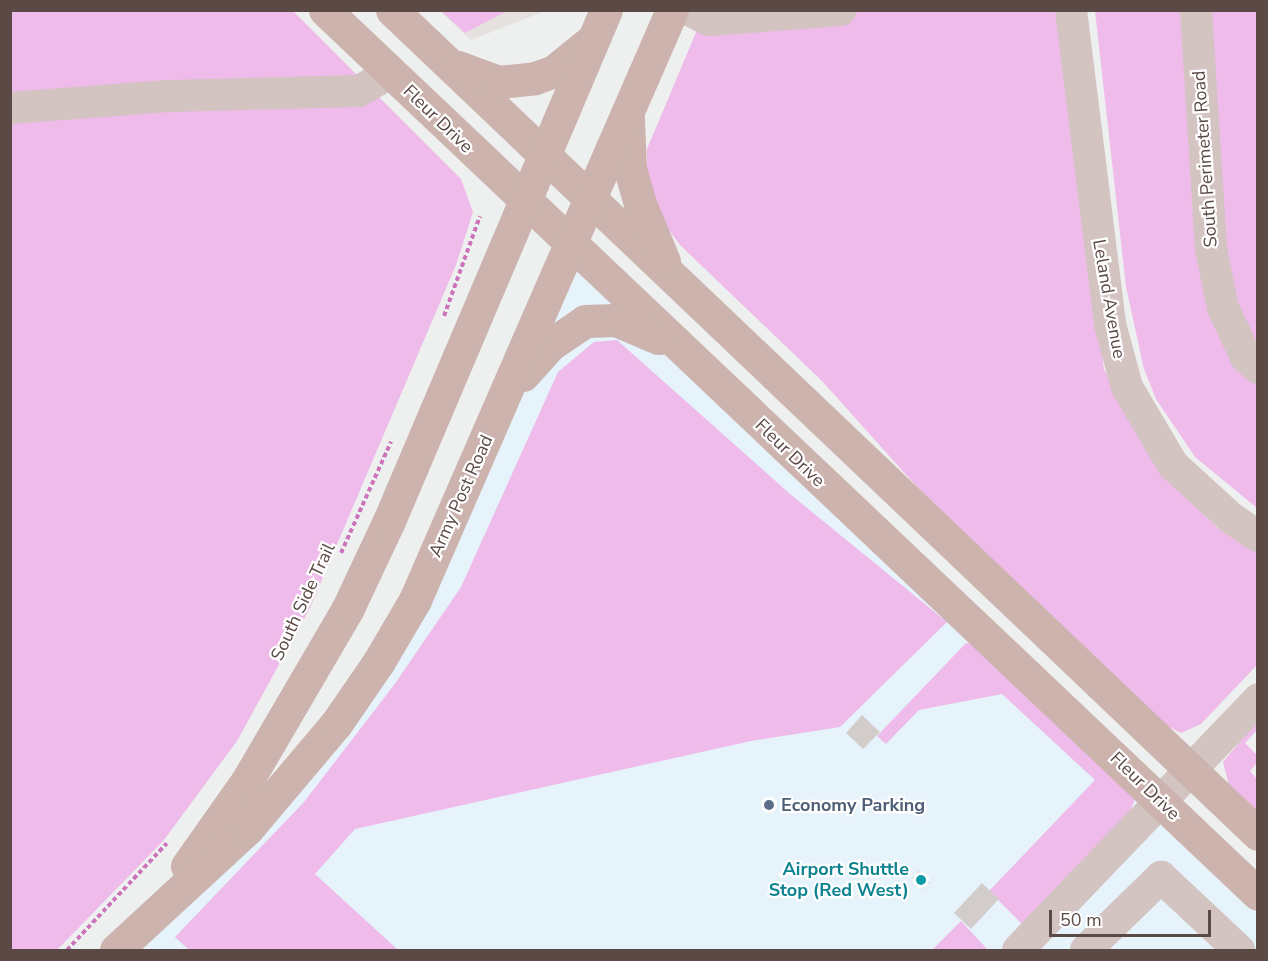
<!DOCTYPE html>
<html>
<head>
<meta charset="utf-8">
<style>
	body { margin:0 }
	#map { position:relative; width:1268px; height:961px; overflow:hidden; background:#edf0ef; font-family:"Nunito Sans",sans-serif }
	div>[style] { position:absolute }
	.commercial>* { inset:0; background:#e6f3fb }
	.airport>* { inset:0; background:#e5e1df }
	.green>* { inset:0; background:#eebbea }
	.building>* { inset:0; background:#d2cdca }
	.path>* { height:4px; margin-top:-2px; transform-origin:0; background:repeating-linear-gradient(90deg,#cc73bb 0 4.5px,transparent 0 7.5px) }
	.minor>* { height:32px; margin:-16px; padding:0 16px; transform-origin:16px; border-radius:16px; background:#d3c3c1 }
	.major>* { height:33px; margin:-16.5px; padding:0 16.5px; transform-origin:16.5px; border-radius:16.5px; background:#ccb3ad }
	.dots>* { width:16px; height:16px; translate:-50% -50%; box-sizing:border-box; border:3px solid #fff; border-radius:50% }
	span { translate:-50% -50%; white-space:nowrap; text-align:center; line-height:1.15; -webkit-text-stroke:4.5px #fff; paint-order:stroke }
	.street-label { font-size:18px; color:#5b4946 }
	.service-label { font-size:18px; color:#4e5e75; font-weight:700 }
	.left { translate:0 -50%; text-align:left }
	.culture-label { font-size:18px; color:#0d838f; font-weight:700 }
	.right { translate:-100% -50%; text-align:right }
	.frame { position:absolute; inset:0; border:12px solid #5b4946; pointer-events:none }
	.scale { position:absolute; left:1049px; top:910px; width:162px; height:27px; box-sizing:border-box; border:3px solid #5b4946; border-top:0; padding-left:8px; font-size:18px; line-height:21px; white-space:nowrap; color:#5b4946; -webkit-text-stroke:4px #fff; paint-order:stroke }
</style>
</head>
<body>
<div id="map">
	<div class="commercial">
		<i style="clip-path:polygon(570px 241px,1258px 900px,1257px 950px,116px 950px,378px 663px)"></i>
	</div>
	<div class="airport">
		<i style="clip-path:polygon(440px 11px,545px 11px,471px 40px)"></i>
	</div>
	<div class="green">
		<i style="clip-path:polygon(10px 11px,293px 11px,461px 179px,473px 212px,456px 265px,309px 610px,237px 741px,164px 840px,57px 950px,11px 950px)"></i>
		<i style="clip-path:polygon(441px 11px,507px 11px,465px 33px)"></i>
		<i style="clip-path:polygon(705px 11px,1057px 11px,1104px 369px,1142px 441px,1185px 497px,1219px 529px,1257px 552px,1257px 665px,1201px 724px,1181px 733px,1159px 722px,918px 488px,822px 381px,680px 245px,657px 214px,647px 181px,647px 149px)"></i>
		<i style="clip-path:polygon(1095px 11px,1257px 11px,1257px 508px,1195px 457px,1156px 399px,1144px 369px,1126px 287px)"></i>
		<i style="clip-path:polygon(617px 340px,790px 494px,947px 622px,840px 727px,751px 741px,355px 829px,315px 874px,398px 950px,189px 950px,175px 937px,304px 802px,394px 685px,461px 587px,558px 372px,594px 342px)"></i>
		<i style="clip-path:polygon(966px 643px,976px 644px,1137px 794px,1128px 817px,1023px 925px,989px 891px,1095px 780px,1002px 694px,919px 710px,886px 744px,877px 736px)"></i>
		<i style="clip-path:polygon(1257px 721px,1257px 730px,1245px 743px,1257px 755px,1257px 763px,1250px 771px,1257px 779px,1257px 816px,1230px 789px,1223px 762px)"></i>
		<i style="clip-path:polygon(961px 921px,988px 950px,932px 950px)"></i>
	</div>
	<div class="building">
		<i style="clip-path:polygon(862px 715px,880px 732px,863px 749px,846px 733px)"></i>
		<i style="clip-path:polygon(919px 871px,930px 882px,923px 889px,912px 878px)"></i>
		<i style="clip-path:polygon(982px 883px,999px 899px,971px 929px,954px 913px)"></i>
	</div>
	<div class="path">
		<i style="left:444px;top:316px;width:106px;rotate:-70.2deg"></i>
		<i style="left:341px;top:553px;width:122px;rotate:-65.8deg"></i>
		<i style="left:67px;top:950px;width:146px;rotate:-46.9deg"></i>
	</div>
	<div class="minor">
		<i style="left:689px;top:10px;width:22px;rotate:27deg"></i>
		<i style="left:709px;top:20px;width:132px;rotate:-4.3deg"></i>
		<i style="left:1071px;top:10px;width:316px;rotate:82.9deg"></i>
		<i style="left:1110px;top:324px;width:65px;rotate:74.9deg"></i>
		<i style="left:1127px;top:387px;width:91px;rotate:59.5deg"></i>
		<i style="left:1173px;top:465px;width:79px;rotate:42.4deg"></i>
		<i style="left:1231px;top:518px;width:32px;rotate:34deg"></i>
		<i style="left:1196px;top:10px;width:238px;rotate:86.4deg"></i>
		<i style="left:1211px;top:248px;width:61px;rotate:78.7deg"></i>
		<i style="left:1223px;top:308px;width:54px;rotate:64.9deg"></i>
		<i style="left:1246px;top:357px;width:16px;rotate:43deg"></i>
		<i style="left:10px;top:108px;width:159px;rotate:-4.3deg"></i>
		<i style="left:169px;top:96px;width:190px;rotate:-1.5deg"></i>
		<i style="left:359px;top:91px;width:36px;rotate:-30deg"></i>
		<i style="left:1018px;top:950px;width:347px;rotate:-46.2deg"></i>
		<i style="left:1086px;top:950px;width:105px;rotate:-44.2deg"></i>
		<i style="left:1161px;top:877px;width:107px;rotate:43.1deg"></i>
	</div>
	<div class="major">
		<i style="left:325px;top:10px;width:1285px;rotate:43.46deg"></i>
		<i style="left:392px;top:10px;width:1195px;rotate:43.58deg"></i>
		<i style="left:458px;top:67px;width:44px;rotate:20.1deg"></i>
		<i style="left:499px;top:82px;width:36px;rotate:-6deg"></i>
		<i style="left:535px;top:78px;width:20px;rotate:-20deg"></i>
		<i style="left:554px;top:71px;width:46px;rotate:-38.9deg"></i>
		<i style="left:628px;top:118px;width:51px;rotate:87.8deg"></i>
		<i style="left:630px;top:169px;width:36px;rotate:74deg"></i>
		<i style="left:640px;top:204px;width:62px;rotate:67.2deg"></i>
		<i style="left:523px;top:375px;width:40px;rotate:-48deg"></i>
		<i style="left:550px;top:345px;width:42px;rotate:-34.4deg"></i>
		<i style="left:585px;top:321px;width:31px;rotate:-2deg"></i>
		<i style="left:616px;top:320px;width:46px;rotate:23.2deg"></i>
		<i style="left:187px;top:866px;width:104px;rotate:-54.8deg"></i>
		<i style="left:247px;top:781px;width:200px;rotate:-59.7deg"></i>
		<i style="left:348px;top:608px;width:96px;rotate:-64.8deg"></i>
		<i style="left:389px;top:521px;width:555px;rotate:-66.99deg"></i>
		<i style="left:116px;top:950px;width:180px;rotate:-42.7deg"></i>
		<i style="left:248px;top:828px;width:136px;rotate:-49.8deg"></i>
		<i style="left:336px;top:724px;width:74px;rotate:-55.5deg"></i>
		<i style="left:378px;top:663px;width:73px;rotate:-59.6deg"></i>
		<i style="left:415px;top:600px;width:644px;rotate:-66.46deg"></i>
	</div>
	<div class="dots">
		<i style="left:769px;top:805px;background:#5c6f8a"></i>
		<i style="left:921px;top:880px;background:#0f9aa8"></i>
	</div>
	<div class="street-label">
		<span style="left:438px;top:119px;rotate:44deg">Fleur Drive</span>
		<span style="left:1205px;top:159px;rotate:-94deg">South Perimeter Road</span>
		<span style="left:1109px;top:299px;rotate:80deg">Leland Avenue</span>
		<span style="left:790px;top:453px;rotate:44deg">Fleur Drive</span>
		<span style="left:461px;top:496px;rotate:-66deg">Army Post Road</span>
		<span style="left:303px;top:602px;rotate:-65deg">South Side Trail</span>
		<span style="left:1145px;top:786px;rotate:44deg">Fleur Drive</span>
	</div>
	<div class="service-label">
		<span class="left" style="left:781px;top:805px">Economy Parking</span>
	</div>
	<div class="culture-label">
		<span class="right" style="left:909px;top:880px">Airport Shuttle<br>Stop (Red West)</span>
	</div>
	<div class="frame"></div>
	<div class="scale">50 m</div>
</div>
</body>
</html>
